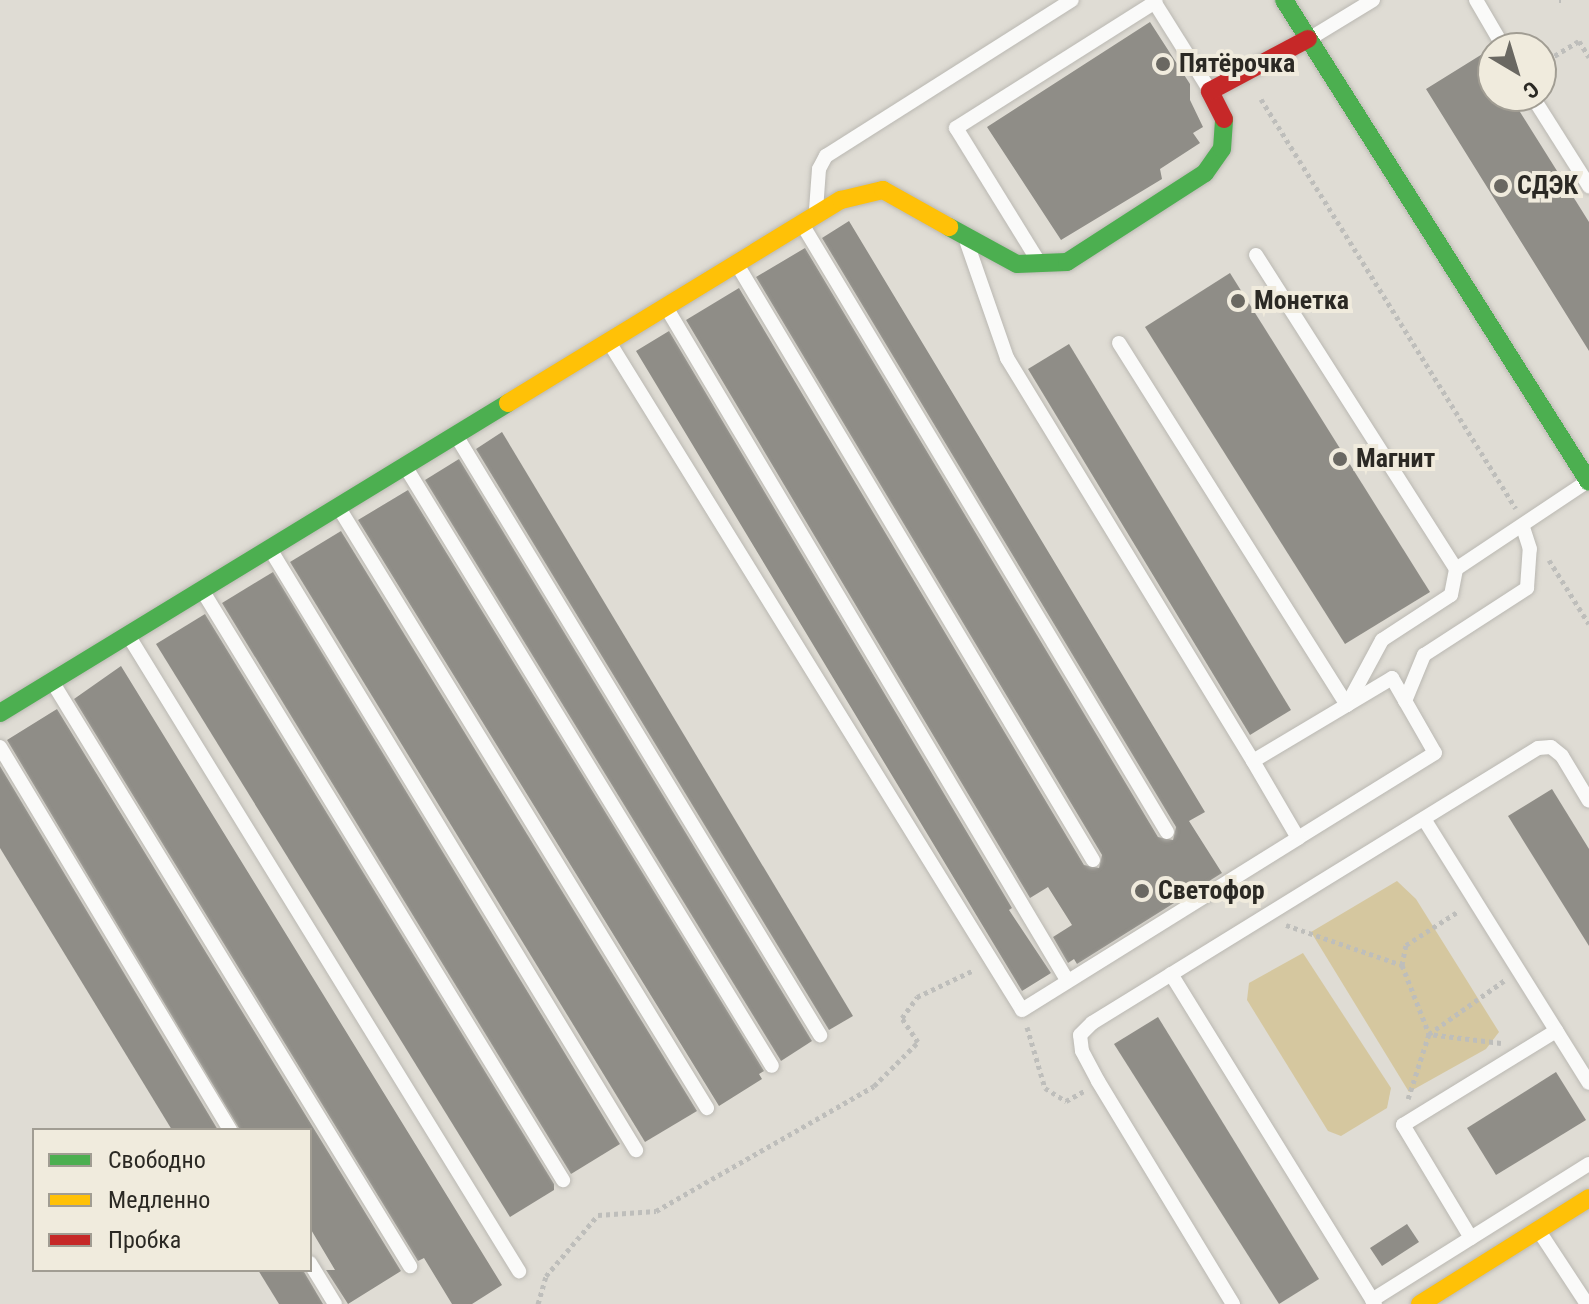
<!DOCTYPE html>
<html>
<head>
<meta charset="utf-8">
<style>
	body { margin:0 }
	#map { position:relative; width:1589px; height:1304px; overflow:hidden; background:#dfdcd4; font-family:"Roboto Condensed",sans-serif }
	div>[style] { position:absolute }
	.green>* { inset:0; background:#d5c79f }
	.building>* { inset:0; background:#8f8d87 }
	.path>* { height:5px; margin-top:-2.5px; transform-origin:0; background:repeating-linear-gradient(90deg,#bebebb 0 4px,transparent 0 8px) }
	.roads { filter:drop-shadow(0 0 2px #bab8b2) drop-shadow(0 0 2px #bab8b2) }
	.lane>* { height:14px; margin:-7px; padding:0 7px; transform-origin:7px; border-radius:7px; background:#fafaf9 }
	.fast>* { height:18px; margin:-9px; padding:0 9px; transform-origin:9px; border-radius:9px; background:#4caf50 }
	.slow>* { height:18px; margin:-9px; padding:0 9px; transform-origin:9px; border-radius:9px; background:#ffc107 }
	.jam>* { height:18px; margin:-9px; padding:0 9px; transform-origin:9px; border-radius:9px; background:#c62828 }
	.dots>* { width:22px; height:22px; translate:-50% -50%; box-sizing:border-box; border:4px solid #f0ebdd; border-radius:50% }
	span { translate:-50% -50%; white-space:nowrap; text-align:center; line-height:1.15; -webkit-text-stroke:8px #f0ebdd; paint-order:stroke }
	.poi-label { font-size:26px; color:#2b2924; font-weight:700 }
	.left { translate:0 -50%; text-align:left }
	.legend { position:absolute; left:32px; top:1128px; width:280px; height:144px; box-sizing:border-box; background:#f0ebdd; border:2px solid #a19d93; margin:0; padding:10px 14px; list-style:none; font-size:24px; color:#2b2924 }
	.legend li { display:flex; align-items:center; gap:16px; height:40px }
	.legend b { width:40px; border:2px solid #a19d93 }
	.north { position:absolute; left:1477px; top:32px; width:80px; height:80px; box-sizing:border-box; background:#f0ebdd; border:2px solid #a19d93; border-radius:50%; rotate:142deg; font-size:22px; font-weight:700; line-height:32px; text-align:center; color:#2b2924 }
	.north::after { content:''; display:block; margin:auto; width:28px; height:36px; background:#6a6862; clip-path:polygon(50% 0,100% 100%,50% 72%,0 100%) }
</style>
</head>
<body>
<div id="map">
	<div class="green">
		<i style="clip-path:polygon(1397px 881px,1416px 899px,1499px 1032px,1486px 1049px,1409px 1092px,1311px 932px)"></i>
		<i style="clip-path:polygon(1303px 953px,1391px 1088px,1387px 1108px,1341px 1136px,1328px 1131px,1247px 1000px,1249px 983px)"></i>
	</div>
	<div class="building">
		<i style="clip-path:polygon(1150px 22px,1190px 84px,1190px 100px,1203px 127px,1193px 133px,1200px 143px,1160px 169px,1162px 179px,1061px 240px,987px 127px)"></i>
		<i style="clip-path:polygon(1484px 53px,1493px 68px,1493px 96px,1510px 96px,1589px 222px,1589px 351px,1426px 89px)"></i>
		<i style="clip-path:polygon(849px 221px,1205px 812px,1189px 821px,1222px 873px,1077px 964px,1074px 959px,1068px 963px,1053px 937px,1072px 925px,1048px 887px,1030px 898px,686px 320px,739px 288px,1084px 865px,1099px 868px,1102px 855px,756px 277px,805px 248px,1158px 837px,1173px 840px,1176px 827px,822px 238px)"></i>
		<i style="clip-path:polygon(1230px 273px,1430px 592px,1345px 644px,1145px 327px)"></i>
		<i style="clip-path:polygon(669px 331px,1012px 908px,1009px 910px,1051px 973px,1022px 991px,636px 351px)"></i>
		<i style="clip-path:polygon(1069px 344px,1291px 710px,1250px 735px,1028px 369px)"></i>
		<i style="clip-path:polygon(502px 432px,853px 1016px,829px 1030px,476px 449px)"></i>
		<i style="clip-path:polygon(459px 459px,812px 1041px,781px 1061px,425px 480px)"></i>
		<i style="clip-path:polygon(408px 490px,764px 1071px,759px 1074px,762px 1079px,719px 1106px,358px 520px)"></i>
		<i style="clip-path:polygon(341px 531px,697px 1111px,645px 1142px,290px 562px)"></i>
		<i style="clip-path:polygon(273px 572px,620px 1144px,571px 1174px,222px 603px)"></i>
		<i style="clip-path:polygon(205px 614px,554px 1184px,554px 1190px,510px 1217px,156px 644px)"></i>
		<i style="clip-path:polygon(121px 666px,502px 1285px,472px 1304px,452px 1304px,424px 1258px,418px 1261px,74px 699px)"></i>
		<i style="clip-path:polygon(57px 709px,401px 1271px,348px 1304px,326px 1270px,335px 1270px,310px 1228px,310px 1130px,240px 1130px,7px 740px)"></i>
		<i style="clip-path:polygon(0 766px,218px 1130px,172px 1130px,0 848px)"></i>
		<i style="clip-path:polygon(1552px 789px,1589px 849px,1589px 946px,1508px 816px)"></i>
		<i style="clip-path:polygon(1158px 1017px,1319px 1279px,1279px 1304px,1114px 1044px)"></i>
		<i style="clip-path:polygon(1556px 1072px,1586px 1120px,1496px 1175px,1467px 1128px)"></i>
		<i style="clip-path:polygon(1407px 1224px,1419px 1242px,1382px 1266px,1370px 1248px)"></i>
		<i style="clip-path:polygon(258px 1270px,303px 1270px,323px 1304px,279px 1304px)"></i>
	</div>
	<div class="path">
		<i style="left:1559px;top:0;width:2px"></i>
		<i style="left:1541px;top:64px;width:44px;rotate:-31.2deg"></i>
		<i style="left:1579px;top:41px;width:19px;rotate:58deg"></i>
		<i style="left:1261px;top:99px;width:482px;rotate:58.1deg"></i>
		<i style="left:1549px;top:560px;width:75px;rotate:58deg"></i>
		<i style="left:1286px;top:925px;width:123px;rotate:19deg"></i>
		<i style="left:1402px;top:965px;width:74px;rotate:68.6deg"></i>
		<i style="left:1429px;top:1034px;width:68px;rotate:107.9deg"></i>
		<i style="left:1402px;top:965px;width:20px;rotate:-79deg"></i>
		<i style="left:1406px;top:945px;width:63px;rotate:-32.7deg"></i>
		<i style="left:1027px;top:1027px;width:64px;rotate:73.6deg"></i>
		<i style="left:1045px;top:1088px;width:25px;rotate:32deg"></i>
		<i style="left:1066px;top:1101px;width:21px;rotate:-29deg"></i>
		<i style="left:1501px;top:1043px;width:73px;rotate:-172.9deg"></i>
		<i style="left:1429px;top:1034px;width:93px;rotate:-35.4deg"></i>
		<i style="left:538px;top:1304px;width:29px;rotate:-74deg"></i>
		<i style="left:546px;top:1276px;width:80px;rotate:-49.6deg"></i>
		<i style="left:598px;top:1215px;width:58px;rotate:-3.9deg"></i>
		<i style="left:656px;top:1211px;width:251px;rotate:-29.8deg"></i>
		<i style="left:874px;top:1086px;width:62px;rotate:-45deg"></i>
		<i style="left:918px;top:1042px;width:29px;rotate:-124deg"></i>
		<i style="left:902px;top:1018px;width:26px;rotate:-54deg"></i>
		<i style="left:917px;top:997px;width:63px;rotate:-25.3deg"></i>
	</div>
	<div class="roads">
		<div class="lane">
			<i style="left:1153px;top:0;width:107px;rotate:57.9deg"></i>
			<i style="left:1476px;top:0;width:56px;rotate:59.7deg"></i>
			<i style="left:1309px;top:39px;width:75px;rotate:-31.4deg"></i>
			<i style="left:1532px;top:96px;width:107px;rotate:57.7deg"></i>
			<i style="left:816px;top:210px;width:41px;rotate:-85.8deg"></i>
			<i style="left:819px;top:169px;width:15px;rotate:-62deg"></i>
			<i style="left:826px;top:156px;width:291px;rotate:-32.4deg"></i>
			<i style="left:802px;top:224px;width:709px;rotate:59.02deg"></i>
			<i style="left:967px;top:243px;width:122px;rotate:70.8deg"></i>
			<i style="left:1007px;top:358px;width:472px;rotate:58.6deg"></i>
			<i style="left:1253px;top:761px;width:162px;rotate:-30.8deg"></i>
			<i style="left:1392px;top:678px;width:86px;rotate:60.2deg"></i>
			<i style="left:1435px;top:753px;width:161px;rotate:148.2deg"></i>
			<i style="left:1298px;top:838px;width:89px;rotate:-120.3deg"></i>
			<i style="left:1256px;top:255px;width:372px;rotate:57.5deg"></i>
			<i style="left:1037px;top:259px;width:154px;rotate:-121.7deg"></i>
			<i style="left:956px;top:128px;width:236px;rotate:-32.3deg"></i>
			<i style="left:738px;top:266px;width:692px;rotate:59.14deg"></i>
			<i style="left:666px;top:307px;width:778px;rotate:59.21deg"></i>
			<i style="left:609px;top:342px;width:785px;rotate:58.27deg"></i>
			<i style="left:1022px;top:1010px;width:325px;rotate:-31.9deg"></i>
			<i style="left:1119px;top:343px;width:428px;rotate:57.8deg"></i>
			<i style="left:1347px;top:705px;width:74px;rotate:-61.7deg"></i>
			<i style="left:1382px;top:640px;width:82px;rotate:-33.1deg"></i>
			<i style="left:1451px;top:595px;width:26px;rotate:-79deg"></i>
			<i style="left:1456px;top:569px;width:155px;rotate:-33.7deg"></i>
			<i style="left:457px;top:437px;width:700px;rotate:58.74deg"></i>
			<i style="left:405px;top:466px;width:703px;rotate:58.55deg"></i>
			<i style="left:339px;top:508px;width:704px;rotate:58.48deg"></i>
			<i style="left:270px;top:549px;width:704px;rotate:58.66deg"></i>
			<i style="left:202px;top:590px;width:692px;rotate:58.54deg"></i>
			<i style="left:128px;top:635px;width:747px;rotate:58.42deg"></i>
			<i style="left:53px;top:683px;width:684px;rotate:58.52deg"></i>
			<i style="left:1405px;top:701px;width:50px;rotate:-67.6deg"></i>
			<i style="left:1424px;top:655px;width:123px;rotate:-33deg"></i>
			<i style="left:1527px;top:588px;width:39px;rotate:-86deg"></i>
			<i style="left:1530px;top:549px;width:23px;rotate:-108deg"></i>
			<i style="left:0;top:747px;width:447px;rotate:59deg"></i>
			<i style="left:1424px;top:819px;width:311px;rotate:58deg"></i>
			<i style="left:1171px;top:974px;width:388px;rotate:58.3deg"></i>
			<i style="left:1539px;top:1231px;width:87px;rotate:56.7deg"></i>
			<i style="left:1471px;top:1238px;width:132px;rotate:-121deg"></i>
			<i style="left:1403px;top:1125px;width:180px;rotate:-31.6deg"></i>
			<i style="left:310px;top:1263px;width:48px;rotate:58.6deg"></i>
			<i style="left:1372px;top:1300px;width:256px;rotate:-32.1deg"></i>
			<i style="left:1233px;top:1304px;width:261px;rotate:-121.2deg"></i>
			<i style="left:1098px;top:1081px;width:34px;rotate:-118deg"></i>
			<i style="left:1082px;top:1051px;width:16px;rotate:-97deg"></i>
			<i style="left:1080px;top:1035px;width:17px;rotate:-45deg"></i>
			<i style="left:1092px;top:1023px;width:524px;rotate:-31.66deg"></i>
			<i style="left:1538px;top:748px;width:13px;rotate:-4deg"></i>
			<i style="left:1551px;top:747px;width:14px;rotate:39deg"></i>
			<i style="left:1562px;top:756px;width:52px;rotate:59deg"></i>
		</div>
		<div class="fast">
			<i style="left:1284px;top:0;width:570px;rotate:57.68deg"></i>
			<i style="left:949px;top:227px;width:77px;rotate:28.6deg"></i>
			<i style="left:1017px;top:264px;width:50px;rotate:-2.3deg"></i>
			<i style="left:1067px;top:262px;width:164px;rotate:-32.8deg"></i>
			<i style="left:1205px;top:173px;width:29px;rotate:-55deg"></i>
			<i style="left:1222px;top:149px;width:30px;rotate:-86deg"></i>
			<i style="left:0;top:713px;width:595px;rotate:-31.39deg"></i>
		</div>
		<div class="slow">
			<i style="left:508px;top:403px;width:390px;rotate:-31.4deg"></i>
			<i style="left:841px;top:200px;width:43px;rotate:-13.4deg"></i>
			<i style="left:883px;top:190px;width:76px;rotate:29.3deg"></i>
			<i style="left:1420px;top:1304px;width:199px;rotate:-32.1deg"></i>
		</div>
		<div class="jam">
			<i style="left:1224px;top:119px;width:31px;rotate:-117deg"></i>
			<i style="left:1210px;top:91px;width:111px;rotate:-28deg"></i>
		</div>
	</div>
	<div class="dots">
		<i style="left:1163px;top:64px;background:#6a6862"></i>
		<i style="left:1501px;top:186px;background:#6a6862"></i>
		<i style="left:1238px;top:301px;background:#6a6862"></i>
		<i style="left:1340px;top:459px;background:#6a6862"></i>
		<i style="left:1142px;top:891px;background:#6a6862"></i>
	</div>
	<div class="poi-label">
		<span class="left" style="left:1179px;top:64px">Пятёрочка</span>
		<span class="left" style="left:1517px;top:186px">СДЭК</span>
		<span class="left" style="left:1254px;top:301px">Монетка</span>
		<span class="left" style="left:1356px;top:459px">Магнит</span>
		<span class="left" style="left:1158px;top:891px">Светофор</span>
	</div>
	<ul class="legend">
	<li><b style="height:10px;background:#4caf50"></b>Свободно</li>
	<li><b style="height:10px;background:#ffc107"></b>Медленно</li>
	<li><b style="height:10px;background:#c62828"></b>Пробка</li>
	</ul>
	<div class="north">С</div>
</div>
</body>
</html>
